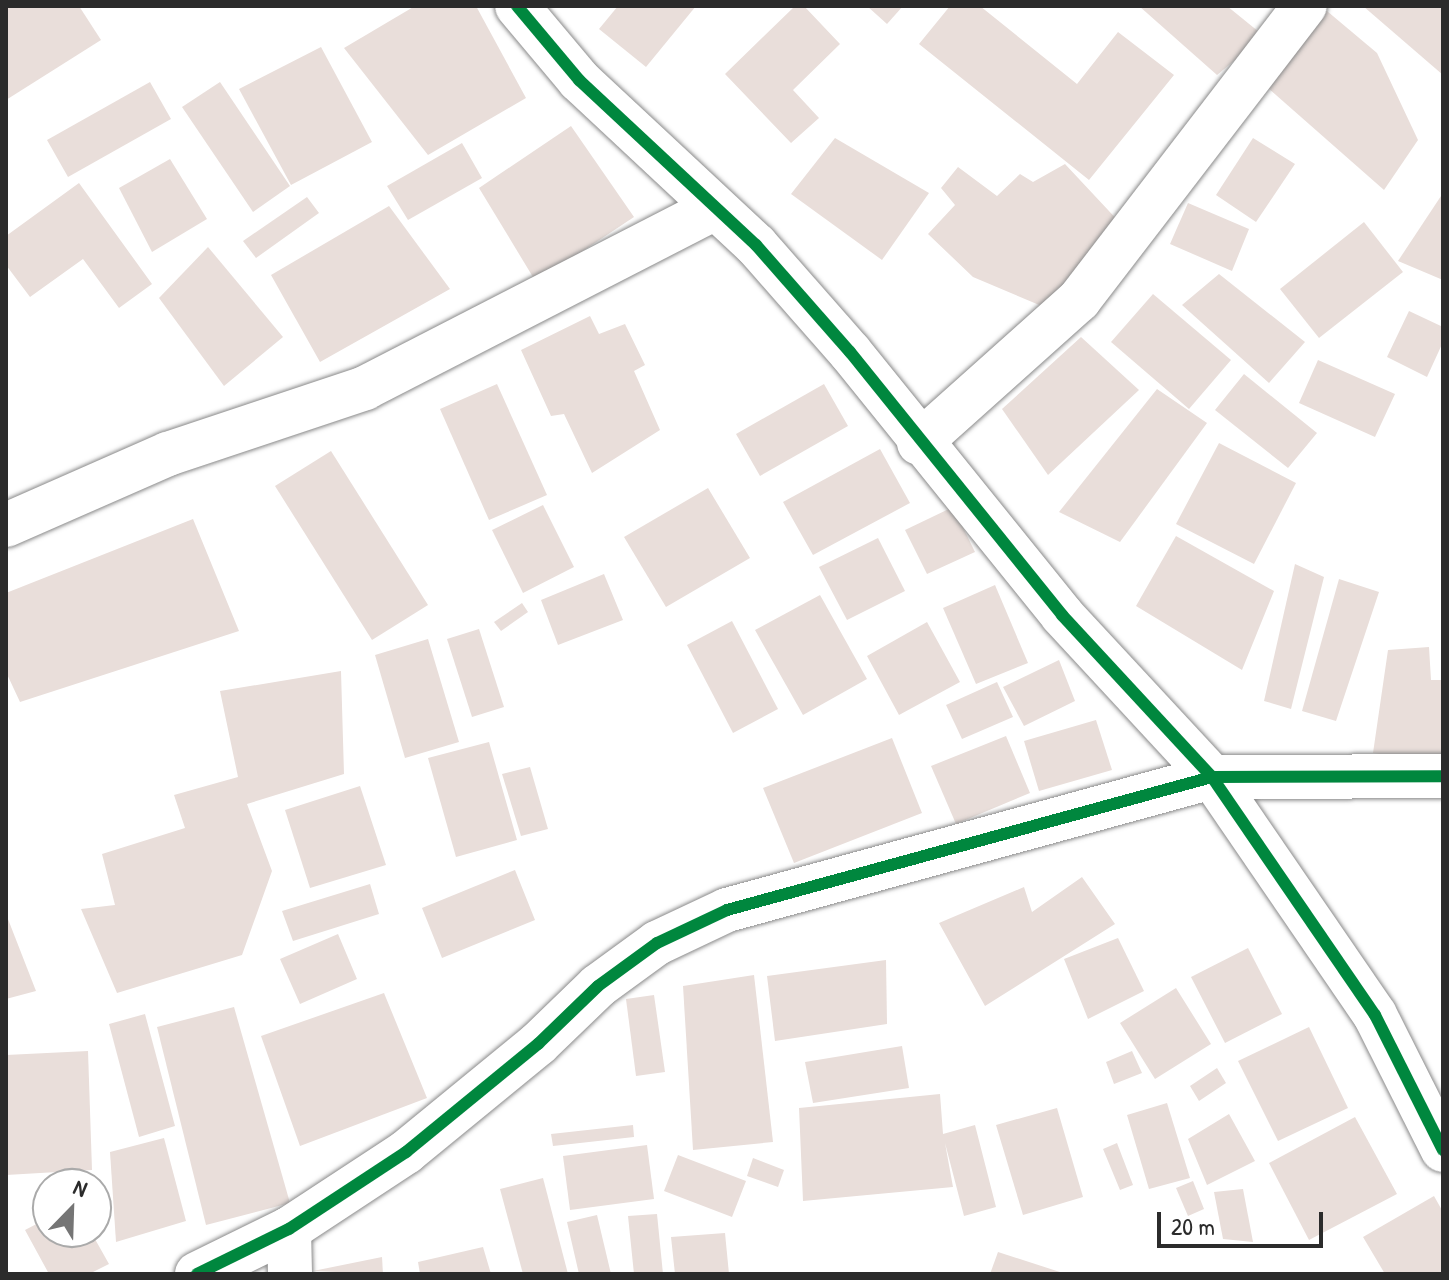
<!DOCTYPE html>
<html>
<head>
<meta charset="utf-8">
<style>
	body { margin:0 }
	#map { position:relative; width:1449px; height:1280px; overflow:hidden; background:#fff; font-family:"Patrick Hand",sans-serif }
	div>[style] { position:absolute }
	.building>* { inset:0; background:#e9deda }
	.roads { filter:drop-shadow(0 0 2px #8a8a8a) drop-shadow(0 0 2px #8a8a8a) }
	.street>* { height:44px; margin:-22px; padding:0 22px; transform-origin:22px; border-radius:22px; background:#fff }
	.cycleway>* { height:12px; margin:-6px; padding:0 6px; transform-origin:6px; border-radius:6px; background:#00873e }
	span { translate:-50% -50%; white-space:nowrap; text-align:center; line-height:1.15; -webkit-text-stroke:6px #fff; paint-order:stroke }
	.frame { position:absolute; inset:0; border:8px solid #2b2b2b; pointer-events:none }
	.north { position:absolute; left:32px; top:1168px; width:80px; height:80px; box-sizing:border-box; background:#fff; border:2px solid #aaa; border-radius:50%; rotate:23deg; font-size:22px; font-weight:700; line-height:32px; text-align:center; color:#2b2b2b }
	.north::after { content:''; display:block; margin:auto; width:28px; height:36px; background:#757575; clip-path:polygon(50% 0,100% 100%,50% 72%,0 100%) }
	.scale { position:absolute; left:1157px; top:1212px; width:166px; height:36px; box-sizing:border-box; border:4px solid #2b2b2b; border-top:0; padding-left:10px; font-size:24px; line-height:28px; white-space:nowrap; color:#2b2b2b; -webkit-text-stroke:6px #fff; paint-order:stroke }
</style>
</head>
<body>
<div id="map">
	<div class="building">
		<i style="clip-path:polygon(6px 6px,79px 6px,101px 40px,6px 100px)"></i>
		<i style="clip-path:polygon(415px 6px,476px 6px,526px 98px,428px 155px,344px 48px)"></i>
		<i style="clip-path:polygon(618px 6px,696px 6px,646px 67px,599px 29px)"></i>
		<i style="clip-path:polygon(795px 6px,804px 6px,840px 44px,793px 90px,819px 118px,791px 143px,725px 74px)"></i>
		<i style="clip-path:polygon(867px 6px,903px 6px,887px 24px)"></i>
		<i style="clip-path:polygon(950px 6px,980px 6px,1077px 84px,1118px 32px,1174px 75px,1089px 180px,919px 44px)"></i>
		<i style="clip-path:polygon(1139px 6px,1227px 6px,1264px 36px,1217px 75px)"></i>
		<i style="clip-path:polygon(1321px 6px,1377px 53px,1418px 140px,1384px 190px,1260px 81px)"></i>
		<i style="clip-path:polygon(1363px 6px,1443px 6px,1443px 75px)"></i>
		<i style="clip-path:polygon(321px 47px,372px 142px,291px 185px,239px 89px)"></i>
		<i style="clip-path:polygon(150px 82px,171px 119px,68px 177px,47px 140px)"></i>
		<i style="clip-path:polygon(220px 82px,290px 186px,253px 212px,182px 107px)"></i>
		<i style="clip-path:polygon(571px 126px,634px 217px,536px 282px,479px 188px)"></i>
		<i style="clip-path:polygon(835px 138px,929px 193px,882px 260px,791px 194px)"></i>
		<i style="clip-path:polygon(1253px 138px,1295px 164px,1256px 222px,1216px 195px)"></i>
		<i style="clip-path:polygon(462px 143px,482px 178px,408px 220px,387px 186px)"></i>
		<i style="clip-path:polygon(170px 159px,207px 219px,152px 252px,119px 188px)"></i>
		<i style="clip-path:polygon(1065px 164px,1123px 226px,1044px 307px,973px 277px,928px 234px,955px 205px,941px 188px,958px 167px,997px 196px,1020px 174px,1033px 182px)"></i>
		<i style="clip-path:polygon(79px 183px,152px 284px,119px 308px,83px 259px,30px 297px,6px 265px,6px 236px)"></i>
		<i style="clip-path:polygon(1443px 193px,1443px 280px,1398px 261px)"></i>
		<i style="clip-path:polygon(307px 197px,319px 213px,256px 258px,243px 241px)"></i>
		<i style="clip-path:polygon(1188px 203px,1249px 229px,1232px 271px,1170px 244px)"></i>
		<i style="clip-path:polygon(389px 206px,450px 289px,320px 362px,271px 275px)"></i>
		<i style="clip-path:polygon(1364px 222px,1403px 272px,1319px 338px,1280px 289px)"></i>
		<i style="clip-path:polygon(208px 247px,283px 337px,224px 386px,159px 298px)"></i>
		<i style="clip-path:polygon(1219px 274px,1305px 342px,1269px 383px,1182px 305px)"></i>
		<i style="clip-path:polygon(1153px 294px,1231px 360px,1189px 409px,1111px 342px)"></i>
		<i style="clip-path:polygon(1409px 311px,1443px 327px,1443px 342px,1427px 377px,1387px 357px)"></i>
		<i style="clip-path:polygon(590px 316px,599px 334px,625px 324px,645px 365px,634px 371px,660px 430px,592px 473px,564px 414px,551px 416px,521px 350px)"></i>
		<i style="clip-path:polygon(1081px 337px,1139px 390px,1048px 475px,1002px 409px)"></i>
		<i style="clip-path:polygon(1318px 360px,1395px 394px,1375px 437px,1299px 403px)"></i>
		<i style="clip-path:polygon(1244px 374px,1317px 433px,1288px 468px,1215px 410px)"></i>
		<i style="clip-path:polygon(497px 384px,547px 495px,489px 520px,440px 409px)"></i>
		<i style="clip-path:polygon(824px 384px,848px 426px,760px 476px,736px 434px)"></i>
		<i style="clip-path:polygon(1157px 389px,1207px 423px,1120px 542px,1059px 512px)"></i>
		<i style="clip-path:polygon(1219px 443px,1296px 483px,1254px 564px,1176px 524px)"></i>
		<i style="clip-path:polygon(880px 449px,910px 503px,813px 555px,783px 502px)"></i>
		<i style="clip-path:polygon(331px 451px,428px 605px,372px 640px,275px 486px)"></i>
		<i style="clip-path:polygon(708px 488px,750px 558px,666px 607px,624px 537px)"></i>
		<i style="clip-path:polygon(543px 505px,574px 567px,523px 593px,492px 530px)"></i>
		<i style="clip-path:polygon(953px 507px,975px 552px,927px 574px,905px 530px)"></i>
		<i style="clip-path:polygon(193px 519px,239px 631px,20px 702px,6px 672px,6px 593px)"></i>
		<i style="clip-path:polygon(1176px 536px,1274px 591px,1242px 670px,1136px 606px)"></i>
		<i style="clip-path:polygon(878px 538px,905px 591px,847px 620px,819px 567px)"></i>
		<i style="clip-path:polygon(1295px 564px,1324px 577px,1291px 709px,1264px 701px)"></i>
		<i style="clip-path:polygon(604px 574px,623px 620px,558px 645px,541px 600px)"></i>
		<i style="clip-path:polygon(1339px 579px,1379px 592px,1336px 721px,1302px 711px)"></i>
		<i style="clip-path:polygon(995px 585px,1028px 663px,976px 684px,943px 608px)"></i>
		<i style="clip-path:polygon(820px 595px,867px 679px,803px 715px,755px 630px)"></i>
		<i style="clip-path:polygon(522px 603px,528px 612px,501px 631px,494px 622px)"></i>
		<i style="clip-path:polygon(732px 621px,778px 709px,733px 733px,687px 645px)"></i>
		<i style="clip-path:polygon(927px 622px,960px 682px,899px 715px,867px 656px)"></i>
		<i style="clip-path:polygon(479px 629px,504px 707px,472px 717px,447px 639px)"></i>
		<i style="clip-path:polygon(428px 639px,459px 742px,405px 758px,375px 655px)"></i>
		<i style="clip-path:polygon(1429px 647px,1431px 680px,1443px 680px,1443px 764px,1373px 753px,1388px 650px)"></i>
		<i style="clip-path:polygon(1059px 660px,1075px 701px,1024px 726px,1003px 687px)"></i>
		<i style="clip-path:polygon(341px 671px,344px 774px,247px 804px,272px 871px,242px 955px,117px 993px,81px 909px,115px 905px,102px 854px,185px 828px,174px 795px,238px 777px,220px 691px)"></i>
		<i style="clip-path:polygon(997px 682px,1013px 717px,962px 739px,946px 705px)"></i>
		<i style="clip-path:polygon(1096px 720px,1112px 770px,1039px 791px,1024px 741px)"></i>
		<i style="clip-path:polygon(1006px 736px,1030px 793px,956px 824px,931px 766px)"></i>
		<i style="clip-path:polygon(892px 738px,922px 813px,794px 863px,763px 788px)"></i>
		<i style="clip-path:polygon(489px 742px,517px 840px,456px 857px,428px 758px)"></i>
		<i style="clip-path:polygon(530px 767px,548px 829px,521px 836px,502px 774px)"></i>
		<i style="clip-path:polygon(360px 786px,386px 865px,310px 888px,285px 810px)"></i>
		<i style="clip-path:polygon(515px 870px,535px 920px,442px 958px,422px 908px)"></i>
		<i style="clip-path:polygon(1082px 877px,1115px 924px,985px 1006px,939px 923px,1024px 887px,1032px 912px)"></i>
		<i style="clip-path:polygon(370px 884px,379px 914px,293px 941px,282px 911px)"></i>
		<i style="clip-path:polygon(6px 914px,36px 991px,6px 999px)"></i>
		<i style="clip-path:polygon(338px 934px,357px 979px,300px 1004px,280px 959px)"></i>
		<i style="clip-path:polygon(1118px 938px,1144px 991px,1088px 1019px,1064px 959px)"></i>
		<i style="clip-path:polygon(1248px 948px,1282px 1014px,1225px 1043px,1191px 977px)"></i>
		<i style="clip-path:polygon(886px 960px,887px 1024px,775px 1041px,767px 976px)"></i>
		<i style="clip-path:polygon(754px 975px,773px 1142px,693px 1150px,683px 986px)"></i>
		<i style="clip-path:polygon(1176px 988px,1211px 1044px,1155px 1079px,1120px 1023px)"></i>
		<i style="clip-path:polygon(384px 993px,427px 1098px,300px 1146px,261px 1036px)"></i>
		<i style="clip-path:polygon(654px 995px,665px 1072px,636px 1076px,626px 999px)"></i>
		<i style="clip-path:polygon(234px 1007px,290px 1203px,206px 1225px,157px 1027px)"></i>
		<i style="clip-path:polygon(145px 1014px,175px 1126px,139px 1137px,109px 1024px)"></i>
		<i style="clip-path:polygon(1309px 1027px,1348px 1108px,1278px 1141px,1238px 1061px)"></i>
		<i style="clip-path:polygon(902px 1046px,909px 1088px,813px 1103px,805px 1062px)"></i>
		<i style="clip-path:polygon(88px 1051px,92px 1170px,6px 1175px,6px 1055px)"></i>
		<i style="clip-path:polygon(1132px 1051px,1142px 1073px,1114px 1084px,1106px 1062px)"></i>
		<i style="clip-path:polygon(1217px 1068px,1226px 1083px,1199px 1101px,1190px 1086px)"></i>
		<i style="clip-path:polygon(940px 1094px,943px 1134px,975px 1125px,996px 1207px,964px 1216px,945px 1143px,953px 1187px,803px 1201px,799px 1108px)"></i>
		<i style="clip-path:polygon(1167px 1103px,1190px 1178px,1149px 1189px,1127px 1115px)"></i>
		<i style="clip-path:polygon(1057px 1108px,1083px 1197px,1023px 1215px,996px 1125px)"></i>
		<i style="clip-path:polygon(1229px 1114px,1255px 1161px,1207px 1185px,1188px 1139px)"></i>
		<i style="clip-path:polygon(1355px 1117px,1397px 1194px,1309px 1240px,1269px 1163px)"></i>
		<i style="clip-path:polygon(633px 1125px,634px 1137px,553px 1146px,551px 1134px)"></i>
		<i style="clip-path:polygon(164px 1138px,186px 1221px,116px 1242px,110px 1152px)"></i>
		<i style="clip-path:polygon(1117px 1143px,1133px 1185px,1120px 1190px,1103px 1149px)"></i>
		<i style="clip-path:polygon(647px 1145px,654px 1199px,570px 1210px,563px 1156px)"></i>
		<i style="clip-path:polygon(678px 1155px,746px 1181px,732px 1217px,664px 1191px)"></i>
		<i style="clip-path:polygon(753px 1158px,784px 1170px,778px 1187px,747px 1176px)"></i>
		<i style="clip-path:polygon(543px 1178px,568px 1274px,523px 1274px,500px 1189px)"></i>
		<i style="clip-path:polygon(1193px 1181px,1204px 1209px,1188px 1216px,1176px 1188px)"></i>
		<i style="clip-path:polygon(1243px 1189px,1253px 1242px,1223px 1239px,1214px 1192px)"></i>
		<i style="clip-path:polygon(1434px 1196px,1443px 1212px,1443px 1274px,1385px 1274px,1363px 1237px)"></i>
		<i style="clip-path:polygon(657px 1214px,663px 1274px,634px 1274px,628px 1216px)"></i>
		<i style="clip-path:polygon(597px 1215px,611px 1274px,579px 1274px,567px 1222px)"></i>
		<i style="clip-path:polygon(48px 1218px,48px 1232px,91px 1232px,109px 1264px,89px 1274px,49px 1274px,25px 1230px)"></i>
		<i style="clip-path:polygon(725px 1233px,729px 1274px,675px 1274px,671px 1237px)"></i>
		<i style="clip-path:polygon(483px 1247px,491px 1274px,420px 1274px,418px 1262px)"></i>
		<i style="clip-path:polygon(998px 1252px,1063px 1273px,1063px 1274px,990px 1274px)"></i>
		<i style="clip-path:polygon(382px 1257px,383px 1274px,313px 1271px)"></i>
	</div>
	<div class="roads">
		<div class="street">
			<i style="left:517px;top:6px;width:97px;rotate:50deg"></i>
			<i style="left:579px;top:80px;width:242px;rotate:43deg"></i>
			<i style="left:756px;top:245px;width:142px;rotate:48.7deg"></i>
			<i style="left:850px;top:352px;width:338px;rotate:51.1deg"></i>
			<i style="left:1062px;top:615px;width:221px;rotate:47.2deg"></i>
			<i style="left:1212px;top:777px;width:288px;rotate:55.6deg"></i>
			<i style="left:1375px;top:1015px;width:151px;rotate:63.3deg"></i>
			<i style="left:919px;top:443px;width:215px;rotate:-41.8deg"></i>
			<i style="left:1079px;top:300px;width:371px;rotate:-52.5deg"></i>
			<i style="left:6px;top:525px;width:177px;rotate:-23.7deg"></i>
			<i style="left:168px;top:454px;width:208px;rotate:-18.5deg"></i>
			<i style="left:365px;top:388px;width:392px;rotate:-27.2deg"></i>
			<i style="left:289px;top:1229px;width:45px;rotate:88.7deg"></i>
			<i style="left:197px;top:1274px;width:102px;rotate:-26.1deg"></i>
			<i style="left:289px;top:1229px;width:140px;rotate:-33.3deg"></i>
			<i style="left:406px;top:1152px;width:171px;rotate:-39.3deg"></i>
			<i style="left:538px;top:1044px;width:83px;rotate:-44deg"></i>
			<i style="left:598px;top:986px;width:73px;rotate:-36.1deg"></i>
			<i style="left:657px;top:943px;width:77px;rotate:-25.2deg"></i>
			<i style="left:727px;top:910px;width:503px;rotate:-15.34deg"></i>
			<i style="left:1212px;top:777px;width:231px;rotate:-0.2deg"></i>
		</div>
	</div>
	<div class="cycleway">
		<i style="left:517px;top:6px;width:97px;rotate:50deg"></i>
		<i style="left:579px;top:80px;width:242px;rotate:43deg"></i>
		<i style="left:756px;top:245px;width:142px;rotate:48.7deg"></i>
		<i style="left:850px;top:352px;width:338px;rotate:51.1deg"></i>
		<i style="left:1062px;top:615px;width:221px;rotate:47.2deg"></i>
		<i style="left:1212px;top:777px;width:288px;rotate:55.6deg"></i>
		<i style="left:1375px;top:1015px;width:151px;rotate:63.3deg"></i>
		<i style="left:197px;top:1274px;width:102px;rotate:-26.1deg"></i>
		<i style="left:289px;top:1229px;width:140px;rotate:-33.3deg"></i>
		<i style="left:406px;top:1152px;width:171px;rotate:-39.3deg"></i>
		<i style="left:538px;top:1044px;width:83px;rotate:-44deg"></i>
		<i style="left:598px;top:986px;width:73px;rotate:-36.1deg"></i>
		<i style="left:657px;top:943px;width:77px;rotate:-25.2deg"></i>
		<i style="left:727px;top:910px;width:503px;rotate:-15.34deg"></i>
		<i style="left:1212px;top:777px;width:231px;rotate:-0.2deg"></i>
	</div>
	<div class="frame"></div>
	<div class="north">N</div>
	<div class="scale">20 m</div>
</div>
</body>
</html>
